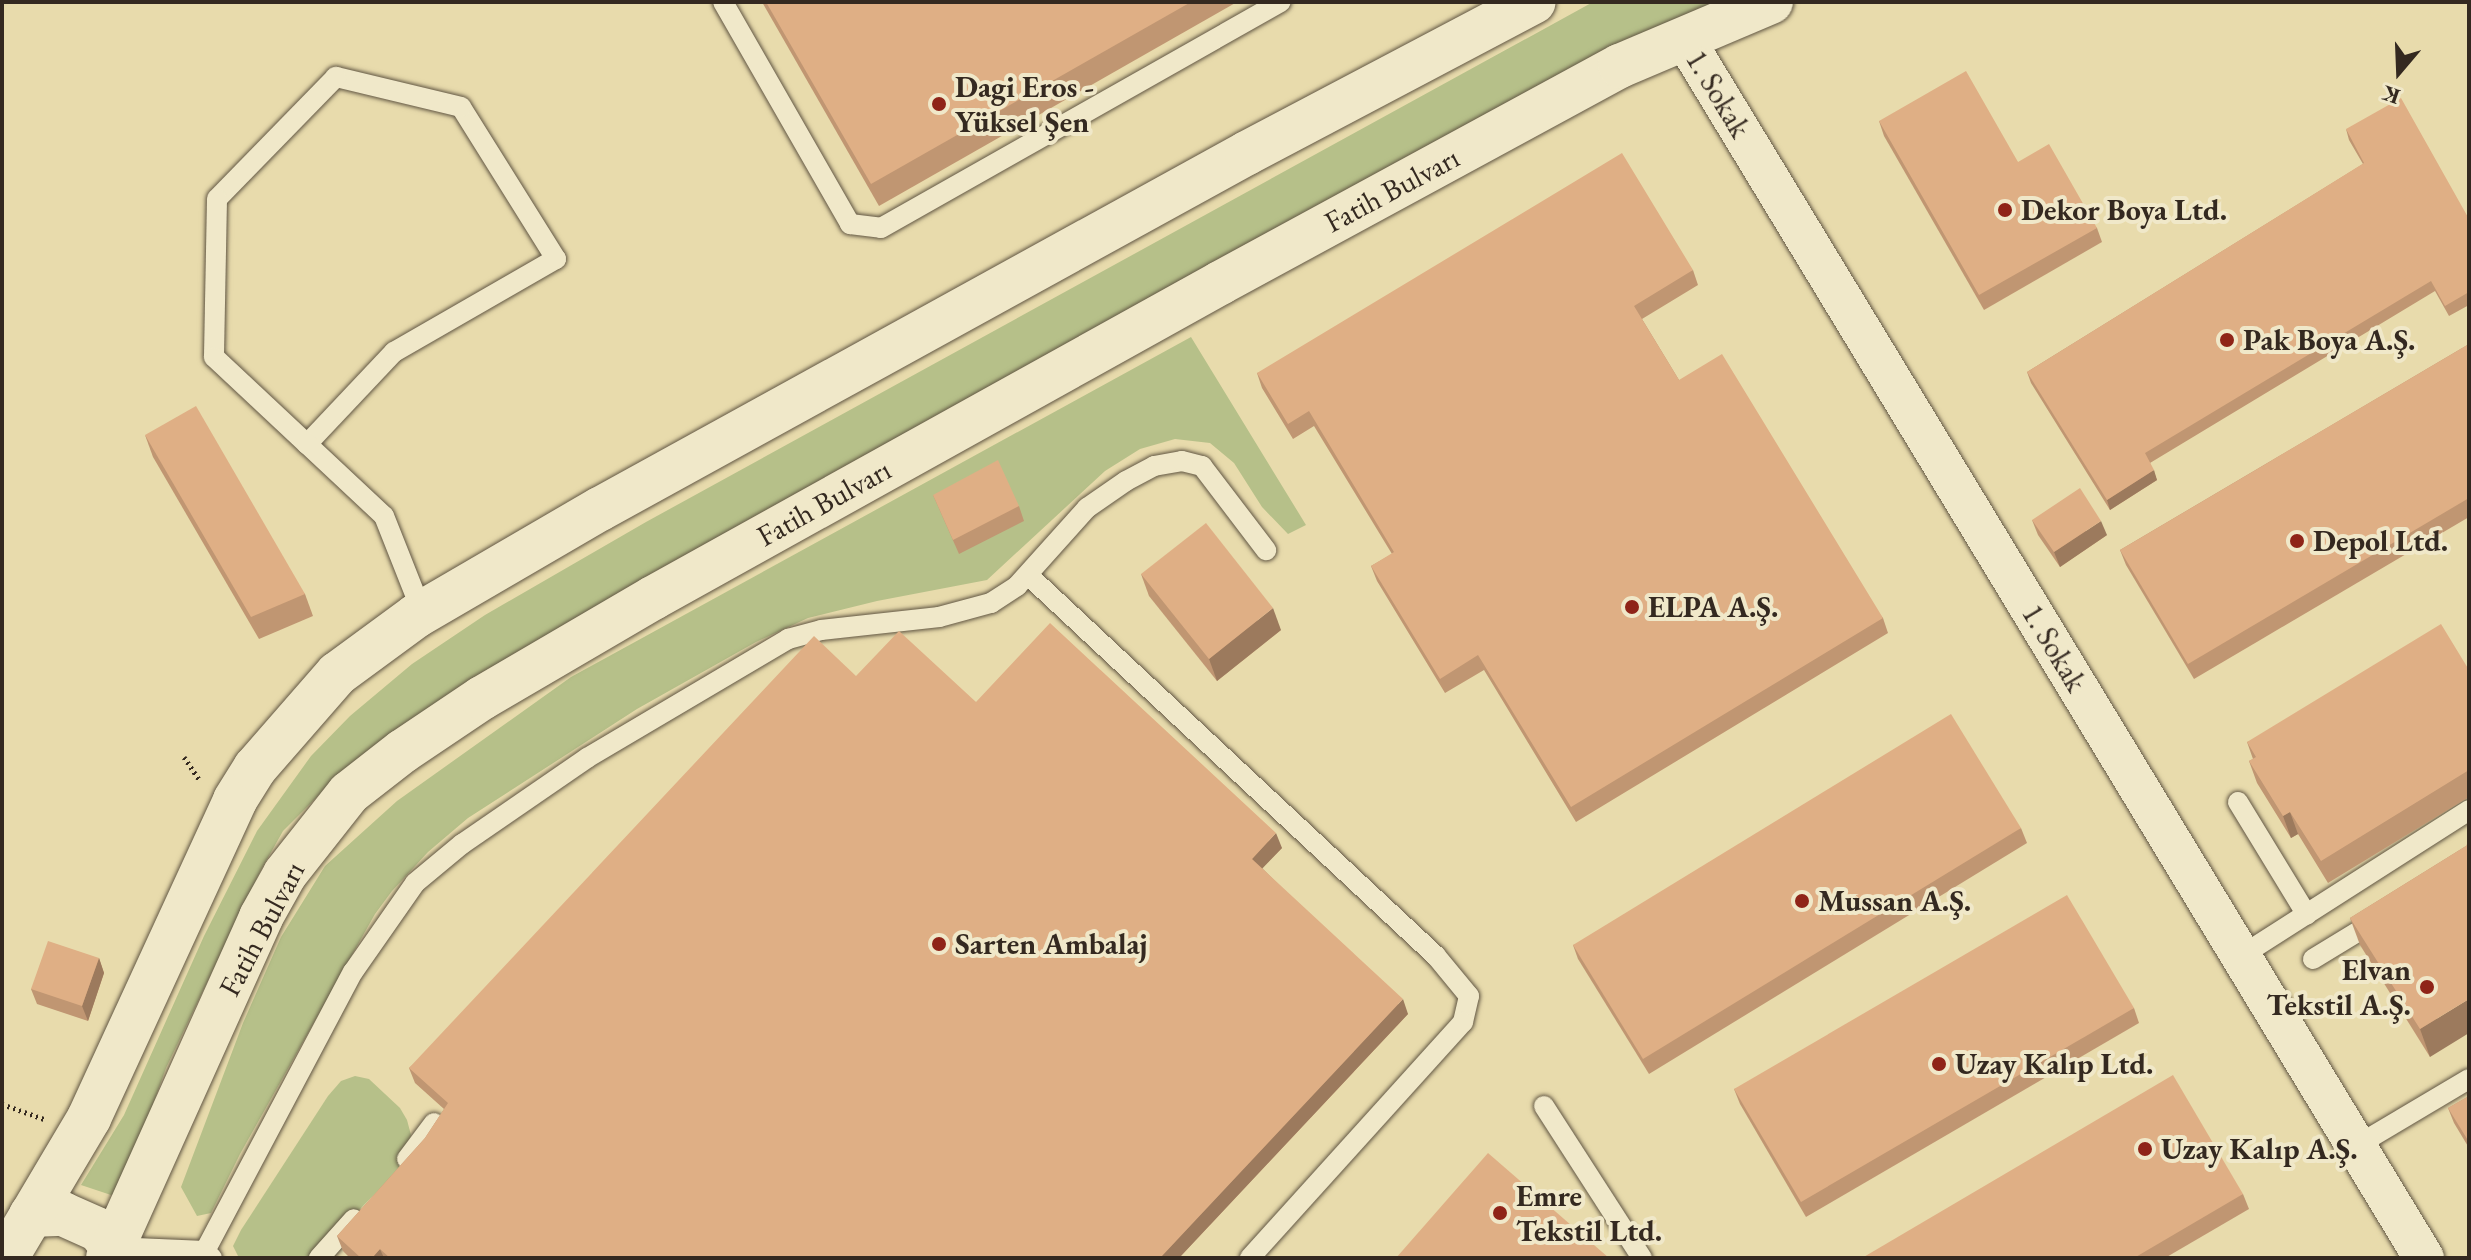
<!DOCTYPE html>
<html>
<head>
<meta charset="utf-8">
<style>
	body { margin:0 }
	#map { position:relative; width:2471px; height:1260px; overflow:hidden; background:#e8dbac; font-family:"EB Garamond",serif }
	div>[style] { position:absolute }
	.green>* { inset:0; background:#b6c089 }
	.path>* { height:5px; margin-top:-2.5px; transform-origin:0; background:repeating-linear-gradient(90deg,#342920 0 2px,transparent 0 6px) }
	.roads { filter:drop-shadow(0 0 2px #615643) drop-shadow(0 0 2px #615643) }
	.service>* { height:20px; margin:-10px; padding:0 10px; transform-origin:10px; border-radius:10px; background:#f0e8c9 }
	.minor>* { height:40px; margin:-20px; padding:0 20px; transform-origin:20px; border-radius:20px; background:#f0e8c9 }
	.secondary>* { height:44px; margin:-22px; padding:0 22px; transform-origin:22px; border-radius:22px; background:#f0e8c9 }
	.wall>* { inset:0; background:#c09672 }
	.shaded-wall>* { inset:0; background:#9c7a5d }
	.building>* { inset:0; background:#dfaf85 }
	.dots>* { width:22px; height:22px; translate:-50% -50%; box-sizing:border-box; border:4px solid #f0e8c9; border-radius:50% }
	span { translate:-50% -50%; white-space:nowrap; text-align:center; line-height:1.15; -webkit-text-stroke:8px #f0e8c9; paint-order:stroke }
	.poi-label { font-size:30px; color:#342920; font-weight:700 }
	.left { translate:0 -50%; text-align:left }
	.right { translate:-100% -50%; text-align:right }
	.street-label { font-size:30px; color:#342920 }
	.frame { position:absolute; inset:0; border:4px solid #342920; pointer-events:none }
	.north { position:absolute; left:2359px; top:32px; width:80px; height:80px; -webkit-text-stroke:6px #f0e8c9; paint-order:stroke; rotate:199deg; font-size:22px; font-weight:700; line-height:32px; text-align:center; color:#342920 }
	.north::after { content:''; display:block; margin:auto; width:28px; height:36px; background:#342920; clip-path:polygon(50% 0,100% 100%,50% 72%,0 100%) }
</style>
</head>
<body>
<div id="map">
	<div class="green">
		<i style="clip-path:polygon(1593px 2px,1725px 2px,339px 775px,283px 831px,261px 870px,166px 1068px,120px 1198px,81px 1185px,124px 1115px,204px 936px,257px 831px,311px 756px,350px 716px,412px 664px,485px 615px,646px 522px)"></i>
		<i style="clip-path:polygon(1191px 337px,1306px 525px,1288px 534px,1262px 507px,1234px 463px,1210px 443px,1175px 439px,1140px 449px,1105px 471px,987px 580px,877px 601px,808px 618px,756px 642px,637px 709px,468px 818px,428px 852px,392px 891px,375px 914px,240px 1154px,211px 1213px,197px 1216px,181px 1187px,243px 1023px,281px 937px,325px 866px,397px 801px,571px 677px)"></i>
		<i style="clip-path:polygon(355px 1076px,369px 1079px,400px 1108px,407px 1120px,411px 1135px,404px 1164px,324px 1246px,306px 1258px,239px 1258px,233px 1246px,241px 1230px,328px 1096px,341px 1081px)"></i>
	</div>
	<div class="path">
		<i style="left:184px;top:757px;width:29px;rotate:56deg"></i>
		<i style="left:2px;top:1104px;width:45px;rotate:19.7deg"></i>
	</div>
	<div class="roads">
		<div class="service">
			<i style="left:723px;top:2px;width:256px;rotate:60.2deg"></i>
			<i style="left:850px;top:224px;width:31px;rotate:7deg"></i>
			<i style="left:881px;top:228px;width:459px;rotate:-29.5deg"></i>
			<i style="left:307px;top:444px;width:127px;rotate:-46.6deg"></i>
			<i style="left:394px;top:352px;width:187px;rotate:-29.9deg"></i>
			<i style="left:556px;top:259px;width:179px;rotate:-122deg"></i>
			<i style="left:461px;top:107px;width:129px;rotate:-166.5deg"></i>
			<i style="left:336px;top:77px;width:170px;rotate:134.3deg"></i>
			<i style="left:217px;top:199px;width:158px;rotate:91.1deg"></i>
			<i style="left:214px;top:357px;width:127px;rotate:43.1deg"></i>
			<i style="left:307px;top:444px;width:105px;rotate:43.1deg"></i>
			<i style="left:384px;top:516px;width:103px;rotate:68.4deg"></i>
			<i style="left:1028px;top:575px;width:558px;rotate:43.04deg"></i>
			<i style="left:1436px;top:956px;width:52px;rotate:50.5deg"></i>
			<i style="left:1469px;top:996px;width:27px;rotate:103deg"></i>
			<i style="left:1463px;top:1022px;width:318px;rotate:132.1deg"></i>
			<i style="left:2238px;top:802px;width:132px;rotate:58.6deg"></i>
			<i style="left:2241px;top:956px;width:271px;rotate:-32.6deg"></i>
			<i style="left:2313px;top:959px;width:75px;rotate:-31.4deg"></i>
			<i style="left:1544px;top:1106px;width:181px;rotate:57.2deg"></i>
			<i style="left:2356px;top:1146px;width:131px;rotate:-30.7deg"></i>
			<i style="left:407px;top:1159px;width:45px;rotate:-53.1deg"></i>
			<i style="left:112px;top:1247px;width:93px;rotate:2.5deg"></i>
			<i style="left:205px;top:1251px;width:10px;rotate:45deg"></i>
			<i style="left:205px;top:1251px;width:316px;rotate:-62.1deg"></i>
			<i style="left:353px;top:972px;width:108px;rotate:-55.1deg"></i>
			<i style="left:415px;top:883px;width:61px;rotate:-39.7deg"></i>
			<i style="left:462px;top:844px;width:152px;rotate:-34.5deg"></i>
			<i style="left:587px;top:758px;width:234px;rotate:-30.6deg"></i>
			<i style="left:788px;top:639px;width:34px;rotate:-15deg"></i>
			<i style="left:821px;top:630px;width:119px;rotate:-6.3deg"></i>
			<i style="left:939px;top:617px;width:54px;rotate:-15.1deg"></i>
			<i style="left:991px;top:603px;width:31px;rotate:-33deg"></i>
			<i style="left:1017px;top:586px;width:105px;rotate:-48.1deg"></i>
			<i style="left:1087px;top:508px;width:47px;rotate:-34.7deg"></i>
			<i style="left:1126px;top:481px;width:32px;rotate:-28deg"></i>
			<i style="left:1154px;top:466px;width:28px;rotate:-10deg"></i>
			<i style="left:1182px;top:461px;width:21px;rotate:14deg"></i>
			<i style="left:1202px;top:466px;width:106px;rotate:52.7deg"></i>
			<i style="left:319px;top:1258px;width:52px;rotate:-48.1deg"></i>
		</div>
		<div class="minor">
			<i style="left:1684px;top:38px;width:1427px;rotate:58.76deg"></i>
		</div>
		<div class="secondary">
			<i style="left:31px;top:1215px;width:32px;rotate:-2deg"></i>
			<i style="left:63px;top:1214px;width:39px;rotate:24deg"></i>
			<i style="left:99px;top:1230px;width:21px;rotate:53deg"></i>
			<i style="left:6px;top:1258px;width:163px;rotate:-59.3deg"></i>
			<i style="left:89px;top:1118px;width:350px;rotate:-65.3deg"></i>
			<i style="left:235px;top:800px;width:38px;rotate:-58deg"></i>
			<i style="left:255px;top:768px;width:125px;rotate:-48.9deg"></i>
			<i style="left:337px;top:674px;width:98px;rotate:-36.3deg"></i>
			<i style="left:416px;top:616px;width:213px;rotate:-30.2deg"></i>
			<i style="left:600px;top:509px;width:738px;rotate:-28.82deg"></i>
			<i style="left:1247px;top:153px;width:324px;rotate:-27.8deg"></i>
			<i style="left:108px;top:1258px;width:374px;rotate:-65.8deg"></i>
			<i style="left:261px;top:917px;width:49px;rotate:-60.8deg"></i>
			<i style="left:285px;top:874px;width:103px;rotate:-51.7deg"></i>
			<i style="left:349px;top:793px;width:68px;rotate:-37.9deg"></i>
			<i style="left:403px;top:751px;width:95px;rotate:-33.9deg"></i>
			<i style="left:482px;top:698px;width:198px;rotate:-30.3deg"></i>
			<i style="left:653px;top:598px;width:649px;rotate:-29.05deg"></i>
			<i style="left:1220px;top:283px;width:455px;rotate:-28.5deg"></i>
			<i style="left:1620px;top:66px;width:164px;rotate:-23deg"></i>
		</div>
	</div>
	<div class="wall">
		<i style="clip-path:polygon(762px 2px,1237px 2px,879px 206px)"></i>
		<i style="clip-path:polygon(1879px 121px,2018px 162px,2097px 228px,2102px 242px,1984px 310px,1884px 136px)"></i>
		<i style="clip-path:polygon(2346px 129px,2469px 219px,2469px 305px,2449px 316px,2435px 291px,2150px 463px,2157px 480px,2110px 510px,2031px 383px,2027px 372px,2363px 164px,2349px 140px)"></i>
		<i style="clip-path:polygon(1693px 270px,1698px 285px,1642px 319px,1679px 380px,1883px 618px,1888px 633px,1576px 822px,1484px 670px,1445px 693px,1377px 581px,1371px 566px,1392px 554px,1314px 426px,1293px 439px,1262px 388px,1257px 373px)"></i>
		<i style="clip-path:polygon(2469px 344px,2469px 517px,2194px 679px,2126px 565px,2120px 550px)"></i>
		<i style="clip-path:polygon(145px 435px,305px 594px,313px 616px,259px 639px,153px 457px)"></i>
		<i style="clip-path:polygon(933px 495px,1019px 506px,1024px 521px,959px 554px)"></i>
		<i style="clip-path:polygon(2032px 520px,2107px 535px,2060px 567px,2038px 535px)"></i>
		<i style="clip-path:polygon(1141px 574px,1281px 630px,1217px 681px,1149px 596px)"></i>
		<i style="clip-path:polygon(2469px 670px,2469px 797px,2328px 883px,2298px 834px,2291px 838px,2257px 783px,2249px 761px,2253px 759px,2247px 742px)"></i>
		<i style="clip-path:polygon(856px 676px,976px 702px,1282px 848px,1262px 868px,1408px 1014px,1179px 1258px,350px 1258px,343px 1251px,337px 1236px,425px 1138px,444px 1109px,415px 1083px,409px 1068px)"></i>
		<i style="clip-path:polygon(2021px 828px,2027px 843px,1649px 1074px,1578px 959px,1573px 945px)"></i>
		<i style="clip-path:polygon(2466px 846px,2430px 1057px,2360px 945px,2350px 918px)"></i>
		<i style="clip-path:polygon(99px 958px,104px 973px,88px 1021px,37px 1004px,31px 989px)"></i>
		<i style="clip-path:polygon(2134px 1008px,2139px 1023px,1806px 1217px,1740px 1104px,1734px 1089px)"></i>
		<i style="clip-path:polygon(2469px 1096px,2469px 1148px,2454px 1123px,2448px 1108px)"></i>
		<i style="clip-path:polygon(2243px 1194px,2249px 1209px,2165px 1258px,1862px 1258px)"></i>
	</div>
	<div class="shaded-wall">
		<i style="clip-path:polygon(2154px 470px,2157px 480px,2110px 510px,2107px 500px)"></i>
		<i style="clip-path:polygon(2101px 521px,2107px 535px,2060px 567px,2054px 552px)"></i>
		<i style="clip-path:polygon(1273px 608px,1281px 630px,1217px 681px,1209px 659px)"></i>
		<i style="clip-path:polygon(2290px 812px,2298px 834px,2291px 838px,2283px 816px)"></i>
		<i style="clip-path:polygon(1276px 833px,1282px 848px,1257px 874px,1252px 859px)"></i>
		<i style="clip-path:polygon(99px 958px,104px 973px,88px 1021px,82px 1006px)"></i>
		<i style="clip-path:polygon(1403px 999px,1408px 1014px,1179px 1258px,1160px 1258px)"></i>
		<i style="clip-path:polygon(2469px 999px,2469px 1033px,2430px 1057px,2420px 1029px)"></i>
		<i style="clip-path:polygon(380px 1249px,384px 1258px,372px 1258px)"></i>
	</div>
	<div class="building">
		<i style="clip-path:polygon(766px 2px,1191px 2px,871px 184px)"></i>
		<i style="clip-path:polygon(1966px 71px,2018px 162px,2049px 144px,2097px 228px,1979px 295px,1879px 121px)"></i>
		<i style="clip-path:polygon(2401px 98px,2469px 219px,2469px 292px,2445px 306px,2431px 281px,2145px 453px,2154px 470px,2107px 500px,2027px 372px,2364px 163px,2346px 129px)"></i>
		<i style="clip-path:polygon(1622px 153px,1693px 270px,1634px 306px,1679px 380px,1722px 354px,1883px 618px,1571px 807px,1478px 655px,1440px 679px,1371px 566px,1394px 552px,1309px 411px,1288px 424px,1257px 373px)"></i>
		<i style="clip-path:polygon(2469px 344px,2469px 498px,2188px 664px,2120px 550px)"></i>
		<i style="clip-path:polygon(196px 406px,305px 594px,251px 617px,145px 435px)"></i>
		<i style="clip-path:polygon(998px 460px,1019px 506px,953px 540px,933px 495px)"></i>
		<i style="clip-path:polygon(2080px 488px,2101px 521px,2054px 552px,2032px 520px)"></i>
		<i style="clip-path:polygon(1206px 523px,1273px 608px,1209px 659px,1141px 574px)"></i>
		<i style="clip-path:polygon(1050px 623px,1276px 833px,1252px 859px,1403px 999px,1160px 1258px,390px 1258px,380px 1249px,372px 1258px,361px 1258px,337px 1236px,425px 1138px,448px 1103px,409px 1068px,814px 636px,856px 676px,899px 631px,976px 702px)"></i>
		<i style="clip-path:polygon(2441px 624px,2469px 670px,2469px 770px,2321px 861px,2290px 812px,2283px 816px,2249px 761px,2256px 757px,2247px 742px)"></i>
		<i style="clip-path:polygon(1951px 714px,2021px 828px,1643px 1059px,1573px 945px)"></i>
		<i style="clip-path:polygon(2469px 840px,2469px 999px,2420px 1029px,2350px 918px,2466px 846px)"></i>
		<i style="clip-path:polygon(2067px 895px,2134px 1008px,1801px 1202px,1734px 1089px)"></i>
		<i style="clip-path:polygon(48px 941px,99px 958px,82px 1006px,31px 989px)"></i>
		<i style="clip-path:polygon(2173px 1075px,2243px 1194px,2134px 1258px,1862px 1258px)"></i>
		<i style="clip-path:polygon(2469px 1096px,2469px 1142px,2448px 1108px)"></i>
		<i style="clip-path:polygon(1488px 1153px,1609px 1258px,1396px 1258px)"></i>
	</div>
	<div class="dots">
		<i style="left:939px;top:104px;background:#8f2418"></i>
		<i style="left:2005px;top:210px;background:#8f2418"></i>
		<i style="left:2227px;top:340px;background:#8f2418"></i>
		<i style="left:2297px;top:541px;background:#8f2418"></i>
		<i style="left:1632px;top:607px;background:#8f2418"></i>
		<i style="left:1802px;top:901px;background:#8f2418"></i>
		<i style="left:939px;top:944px;background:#8f2418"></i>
		<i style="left:2427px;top:987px;background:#8f2418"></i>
		<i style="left:1939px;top:1064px;background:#8f2418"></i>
		<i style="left:2145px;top:1149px;background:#8f2418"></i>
		<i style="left:1500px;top:1213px;background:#8f2418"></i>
	</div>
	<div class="poi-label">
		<span class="left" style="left:955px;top:104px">Dagi Eros -<br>Yüksel Şen</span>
		<span class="left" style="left:2021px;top:210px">Dekor Boya Ltd.</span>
		<span class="left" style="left:2243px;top:340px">Pak Boya A.Ş.</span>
		<span class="left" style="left:2313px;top:541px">Depol Ltd.</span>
		<span class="left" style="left:1648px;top:607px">ELPA A.Ş.</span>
		<span class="left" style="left:1818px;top:901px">Mussan A.Ş.</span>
		<span class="left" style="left:955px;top:944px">Sarten Ambalaj</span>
		<span class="right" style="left:2411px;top:987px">Elvan<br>Tekstil A.Ş.</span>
		<span class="left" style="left:1955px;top:1064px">Uzay Kalıp Ltd.</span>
		<span class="left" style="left:2161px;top:1149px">Uzay Kalıp A.Ş.</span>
		<span class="left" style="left:1516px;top:1213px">Emre<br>Tekstil Ltd.</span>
	</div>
	<div class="street-label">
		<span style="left:1718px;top:94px;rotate:59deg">1. Sokak</span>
		<span style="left:1392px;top:190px;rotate:-28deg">Fatih Bulvarı</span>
		<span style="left:824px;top:503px;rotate:-29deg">Fatih Bulvarı</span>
		<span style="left:2054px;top:648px;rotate:59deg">1. Sokak</span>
		<span style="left:262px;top:929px;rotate:-62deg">Fatih Bulvarı</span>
	</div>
	<div class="frame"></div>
	<div class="north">K</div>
</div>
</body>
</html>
